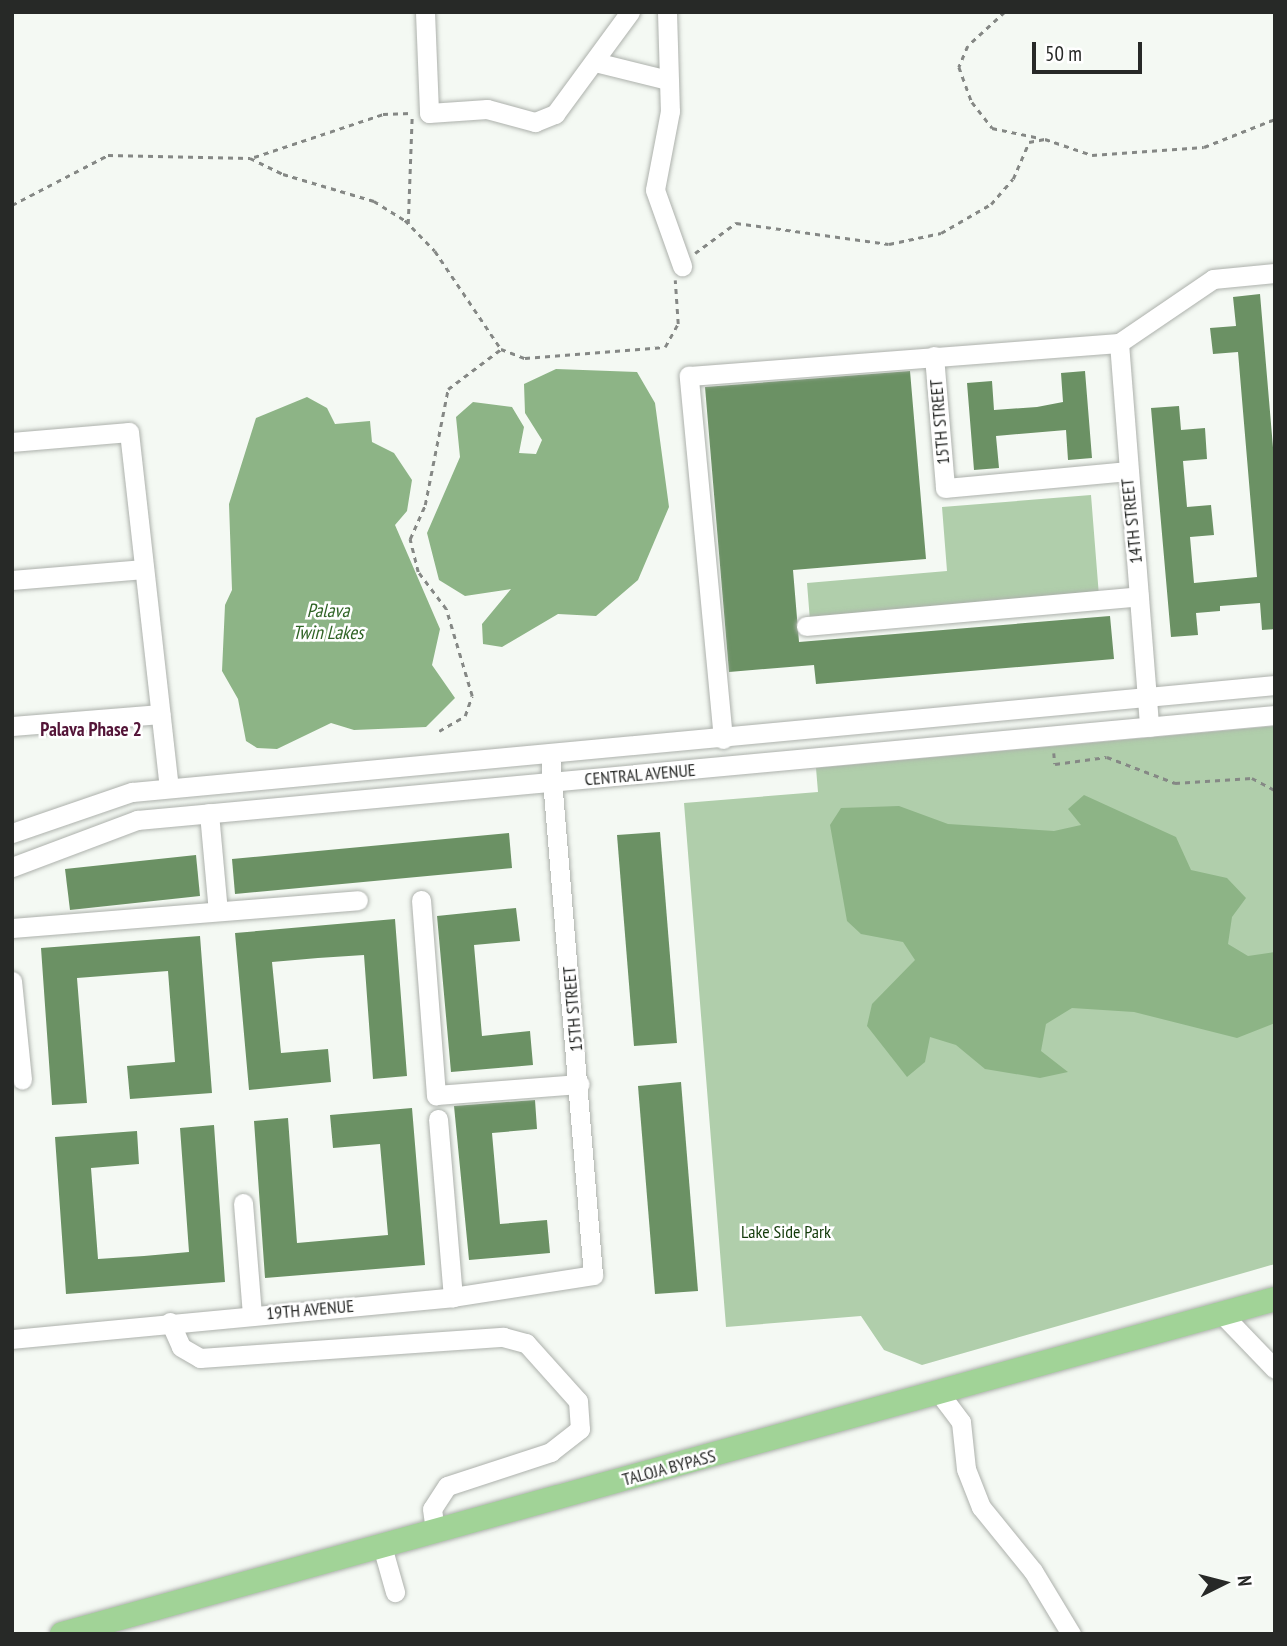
<!DOCTYPE html>
<html>
<head>
<meta charset="utf-8">
<style>
	body { margin:0 }
	#map { position:relative; width:1287px; height:1646px; overflow:hidden; background:#f4f9f3; font-family:"PT Sans Narrow",sans-serif }
	div>[style] { position:absolute }
	.green>* { inset:0; background:#b0ceab }
	.water>* { inset:0; background:#8db486 }
	.building>* { inset:0; background:#6b9164 }
	.path>* { height:2.5px; margin-top:-1.25px; transform-origin:0; background:repeating-linear-gradient(90deg,#858885 0 5px,transparent 0 10px) }
	.roads { filter:drop-shadow(0 0 2px #adb1ac) drop-shadow(0 0 2px #adb1ac) }
	.minor>* { height:19px; margin:-9.5px; padding:0 9.5px; transform-origin:9.5px; border-radius:9.5px; background:#fff }
	.major>* { height:24px; margin:-12px; padding:0 12px; transform-origin:12px; border-radius:12px; background:#a1d397 }
	span { translate:-50% -50%; white-space:nowrap; text-align:center; line-height:1.15; -webkit-text-stroke:5px #fff; paint-order:stroke }
	.street-label { font-size:18px; color:#272927 }
	.park-label { font-size:18px; color:#133a0a }
	.water-label { font-size:19px; color:#306426; font-style:italic }
	.neighbourhood-label { font-size:19px; color:#531437; font-weight:700 }
	.frame { position:absolute; inset:0; border:14px solid #272927; pointer-events:none }
	.north { position:absolute; left:1189px; top:1548px; width:70px; height:70px; -webkit-text-stroke:5px #fff; paint-order:stroke; rotate:84deg; font-size:19px; font-weight:700; line-height:28px; text-align:center; color:#272927 }
	.north::after { content:''; display:block; margin:auto; width:24px; height:32px; background:#272927; clip-path:polygon(50% 0,100% 100%,50% 72%,0 100%) }
	.scale { position:absolute; left:1032px; top:42px; width:110px; height:32px; box-sizing:border-box; border:4px solid #272927; border-top:0; padding-left:9px; font-size:21px; line-height:24px; white-space:nowrap; color:#272927; -webkit-text-stroke:5px #fff; paint-order:stroke }
</style>
</head>
<body>
<div id="map">
	<div class="green">
		<i style="clip-path:polygon(1091px 495px,1099px 596px,810px 621px,807px 583px,947px 571px,942px 507px)"></i>
		<i style="clip-path:polygon(1275px 726px,1275px 1264px,922px 1365px,884px 1350px,861px 1316px,726px 1327px,684px 803px,818px 792px,816px 768px)"></i>
	</div>
	<div class="water">
		<i style="clip-path:polygon(556px 369px,637px 372px,655px 403px,669px 507px,638px 580px,596px 616px,558px 614px,502px 647px,483px 644px,482px 624px,511px 589px,465px 596px,439px 580px,427px 533px,460px 457px,456px 417px,473px 402px,512px 407px,524px 427px,519px 453px,536px 454px,542px 440px,525px 413px,524px 384px)"></i>
		<i style="clip-path:polygon(307px 397px,327px 408px,335px 424px,370px 421px,372px 442px,394px 453px,412px 480px,407px 511px,395px 525px,440px 629px,432px 665px,455px 698px,426px 727px,354px 730px,331px 723px,277px 749px,257px 748px,246px 741px,238px 699px,222px 671px,225px 605px,232px 590px,229px 504px,256px 418px)"></i>
		<i style="clip-path:polygon(1084px 795px,1176px 837px,1191px 870px,1227px 878px,1246px 898px,1232px 917px,1228px 944px,1248px 956px,1275px 952px,1275px 1023px,1237px 1038px,1134px 1012px,1072px 1008px,1046px 1024px,1041px 1051px,1068px 1072px,1040px 1078px,985px 1069px,956px 1045px,930px 1037px,925px 1062px,907px 1077px,867px 1026px,872px 1004px,915px 960px,903px 942px,861px 934px,847px 921px,830px 825px,841px 808px,899px 806px,948px 824px,1054px 831px,1081px 825px,1068px 809px)"></i>
	</div>
	<div class="building">
		<i style="clip-path:polygon(1260px 294px,1275px 471px,1275px 629px,1262px 630px,1260px 603px,1220px 606px,1220px 611px,1196px 613px,1198px 635px,1171px 637px,1151px 408px,1179px 406px,1181px 430px,1205px 428px,1207px 459px,1183px 461px,1187px 507px,1211px 505px,1214px 535px,1190px 537px,1194px 583px,1257px 577px,1238px 352px,1213px 354px,1210px 328px,1236px 326px,1233px 297px)"></i>
		<i style="clip-path:polygon(910px 371px,926px 559px,793px 570px,799px 642px,1110px 616px,1114px 659px,816px 684px,814px 665px,729px 672px,705px 387px)"></i>
		<i style="clip-path:polygon(1085px 371px,1092px 458px,1068px 460px,1066px 430px,996px 436px,999px 468px,974px 470px,967px 383px,992px 381px,994px 410px,1037px 407px,1063px 402px,1061px 373px)"></i>
		<i style="clip-path:polygon(660px 832px,677px 1043px,634px 1046px,617px 835px)"></i>
		<i style="clip-path:polygon(509px 833px,512px 868px,235px 894px,232px 859px)"></i>
		<i style="clip-path:polygon(196px 855px,200px 896px,70px 910px,65px 869px)"></i>
		<i style="clip-path:polygon(516px 908px,520px 941px,474px 945px,482px 1036px,530px 1031px,533px 1065px,451px 1072px,437px 916px)"></i>
		<i style="clip-path:polygon(395px 919px,407px 1076px,373px 1079px,364px 955px,318px 958px,272px 962px,281px 1053px,328px 1049px,331px 1082px,249px 1090px,235px 933px)"></i>
		<i style="clip-path:polygon(200px 936px,212px 1093px,130px 1099px,127px 1066px,175px 1062px,168px 971px,77px 978px,87px 1103px,52px 1105px,41px 948px)"></i>
		<i style="clip-path:polygon(681px 1082px,698px 1291px,655px 1294px,638px 1086px)"></i>
		<i style="clip-path:polygon(535px 1100px,537px 1129px,492px 1133px,500px 1224px,547px 1220px,550px 1253px,469px 1260px,454px 1106px)"></i>
		<i style="clip-path:polygon(412px 1108px,425px 1265px,265px 1278px,254px 1121px,288px 1118px,297px 1243px,342px 1239px,388px 1235px,380px 1144px,333px 1148px,330px 1115px)"></i>
		<i style="clip-path:polygon(214px 1125px,225px 1282px,66px 1294px,55px 1137px,137px 1131px,139px 1164px,91px 1168px,98px 1259px,144px 1256px,189px 1252px,180px 1128px)"></i>
	</div>
	<div class="path">
		<i style="left:1005px;top:12px;width:50px;rotate:137.4deg"></i>
		<i style="left:968px;top:46px;width:23px;rotate:113deg"></i>
		<i style="left:959px;top:67px;width:37px;rotate:70deg"></i>
		<i style="left:972px;top:102px;width:33px;rotate:52deg"></i>
		<i style="left:992px;top:128px;width:49px;rotate:11.8deg"></i>
		<i style="left:254px;top:157px;width:136px;rotate:-18.4deg"></i>
		<i style="left:383px;top:114px;width:28px;rotate:-2deg"></i>
		<i style="left:12px;top:205px;width:108px;rotate:-27.5deg"></i>
		<i style="left:108px;top:155px;width:142px;rotate:1.2deg"></i>
		<i style="left:250px;top:158px;width:37px;rotate:26deg"></i>
		<i style="left:283px;top:174px;width:95px;rotate:16.5deg"></i>
		<i style="left:374px;top:201px;width:36px;rotate:32deg"></i>
		<i style="left:405px;top:220px;width:43px;rotate:45.9deg"></i>
		<i style="left:435px;top:251px;width:118px;rotate:56deg"></i>
		<i style="left:501px;top:349px;width:26px;rotate:21deg"></i>
		<i style="left:525px;top:358px;width:140px;rotate:-4.5deg"></i>
		<i style="left:665px;top:347px;width:26px;rotate:-61deg"></i>
		<i style="left:678px;top:324px;width:44px;rotate:-93.9deg"></i>
		<i style="left:408px;top:224px;width:108px;rotate:-87.9deg"></i>
		<i style="left:695px;top:253px;width:51px;rotate:-36.2deg"></i>
		<i style="left:736px;top:223px;width:154px;rotate:7.8deg"></i>
		<i style="left:889px;top:244px;width:53px;rotate:-11.9deg"></i>
		<i style="left:941px;top:233px;width:58px;rotate:-30.1deg"></i>
		<i style="left:991px;top:204px;width:33px;rotate:-49deg"></i>
		<i style="left:1013px;top:179px;width:40px;rotate:-66.6deg"></i>
		<i style="left:1029px;top:142px;width:16px;rotate:-11deg"></i>
		<i style="left:1045px;top:139px;width:50px;rotate:18.8deg"></i>
		<i style="left:1092px;top:155px;width:112px;rotate:-4.1deg"></i>
		<i style="left:1204px;top:147px;width:76px;rotate:-21.5deg"></i>
		<i style="left:439px;top:731px;width:30px;rotate:-30deg"></i>
		<i style="left:465px;top:716px;width:21px;rotate:-71deg"></i>
		<i style="left:472px;top:696px;width:91px;rotate:-106.6deg"></i>
		<i style="left:446px;top:609px;width:46px;rotate:-127.1deg"></i>
		<i style="left:418px;top:572px;width:34px;rotate:-104deg"></i>
		<i style="left:410px;top:539px;width:37px;rotate:-66deg"></i>
		<i style="left:425px;top:505px;width:118px;rotate:-78.8deg"></i>
		<i style="left:448px;top:389px;width:66px;rotate:-37deg"></i>
		<i style="left:1054px;top:753px;width:11px;rotate:85deg"></i>
		<i style="left:1055px;top:764px;width:52px;rotate:-7.7deg"></i>
		<i style="left:1107px;top:757px;width:73px;rotate:20.9deg"></i>
		<i style="left:1175px;top:783px;width:77px;rotate:-3.7deg"></i>
		<i style="left:1252px;top:778px;width:26px;rotate:28deg"></i>
	</div>
	<div class="roads">
		<div class="minor">
			<i style="left:425px;top:12px;width:101px;rotate:87.7deg"></i>
			<i style="left:429px;top:113px;width:58px;rotate:-3.9deg"></i>
			<i style="left:487px;top:109px;width:50px;rotate:15.2deg"></i>
			<i style="left:535px;top:122px;width:22px;rotate:-22deg"></i>
			<i style="left:555px;top:114px;width:127px;rotate:-53.7deg"></i>
			<i style="left:667px;top:12px;width:99px;rotate:88.3deg"></i>
			<i style="left:670px;top:111px;width:80px;rotate:100.8deg"></i>
			<i style="left:655px;top:190px;width:81px;rotate:70.4deg"></i>
			<i style="left:595px;top:62px;width:75px;rotate:13.9deg"></i>
			<i style="left:1119px;top:343px;width:385px;rotate:85.5deg"></i>
			<i style="left:934px;top:356px;width:132px;rotate:85.2deg"></i>
			<i style="left:945px;top:488px;width:183px;rotate:-5.3deg"></i>
			<i style="left:12px;top:442px;width:117px;rotate:-4.9deg"></i>
			<i style="left:129px;top:432px;width:358px;rotate:83.6deg"></i>
			<i style="left:12px;top:580px;width:132px;rotate:-4.8deg"></i>
			<i style="left:806px;top:626px;width:334px;rotate:-5.1deg"></i>
			<i style="left:12px;top:726px;width:149px;rotate:-4.6deg"></i>
			<i style="left:723px;top:739px;width:365px;rotate:-95.4deg"></i>
			<i style="left:689px;top:376px;width:431px;rotate:-4.4deg"></i>
			<i style="left:1119px;top:343px;width:114px;rotate:-34.2deg"></i>
			<i style="left:1213px;top:279px;width:62px;rotate:-5.5deg"></i>
			<i style="left:209px;top:813px;width:98px;rotate:84.8deg"></i>
			<i style="left:12px;top:833px;width:127px;rotate:-18.9deg"></i>
			<i style="left:132px;top:792px;width:1148px;rotate:-5.35deg"></i>
			<i style="left:12px;top:867px;width:134px;rotate:-20.6deg"></i>
			<i style="left:137px;top:820px;width:1143px;rotate:-5.27deg"></i>
			<i style="left:421px;top:900px;width:196px;rotate:85.6deg"></i>
			<i style="left:436px;top:1095px;width:144px;rotate:-4.4deg"></i>
			<i style="left:12px;top:928px;width:347px;rotate:-4.6deg"></i>
			<i style="left:12px;top:981px;width:99px;rotate:84.2deg"></i>
			<i style="left:438px;top:1119px;width:179px;rotate:85.2deg"></i>
			<i style="left:243px;top:1203px;width:112px;rotate:85.4deg"></i>
			<i style="left:1222px;top:1314px;width:76px;rotate:46.1deg"></i>
			<i style="left:170px;top:1322px;width:27px;rotate:66deg"></i>
			<i style="left:181px;top:1347px;width:22px;rotate:30deg"></i>
			<i style="left:200px;top:1358px;width:304px;rotate:-4deg"></i>
			<i style="left:503px;top:1337px;width:24px;rotate:15deg"></i>
			<i style="left:526px;top:1343px;width:78px;rotate:48.1deg"></i>
			<i style="left:578px;top:1401px;width:28px;rotate:86deg"></i>
			<i style="left:580px;top:1429px;width:37px;rotate:142deg"></i>
			<i style="left:551px;top:1452px;width:109px;rotate:161.9deg"></i>
			<i style="left:447px;top:1486px;width:27px;rotate:123deg"></i>
			<i style="left:432px;top:1509px;width:22px;rotate:82deg"></i>
			<i style="left:12px;top:1339px;width:443px;rotate:-5.4deg"></i>
			<i style="left:453px;top:1297px;width:142px;rotate:-8.9deg"></i>
			<i style="left:593px;top:1275px;width:522px;rotate:-94.73deg"></i>
			<i style="left:940px;top:1394px;width:35px;rotate:53deg"></i>
			<i style="left:961px;top:1422px;width:47px;rotate:83.9deg"></i>
			<i style="left:966px;top:1469px;width:41px;rotate:68.5deg"></i>
			<i style="left:981px;top:1507px;width:82px;rotate:50.9deg"></i>
			<i style="left:1033px;top:1571px;width:74px;rotate:58.9deg"></i>
			<i style="left:382px;top:1546px;width:48px;rotate:74.2deg"></i>
		</div>
		<div class="major">
			<i style="left:62px;top:1634px;width:1258px;rotate:-15.44deg"></i>
		</div>
	</div>
	<div class="street-label">
		<span style="left:940px;top:422px;rotate:-95deg">15TH STREET</span>
		<span style="left:1132px;top:521px;rotate:-96deg">14TH STREET</span>
		<span style="left:640px;top:775px;rotate:-5deg">CENTRAL AVENUE</span>
		<span style="left:573px;top:1009px;rotate:-95deg">15TH STREET</span>
		<span style="left:310px;top:1310px;rotate:-5deg">19TH AVENUE</span>
		<span style="left:669px;top:1468px;rotate:-15deg">TALOJA BYPASS</span>
	</div>
	<div class="park-label">
		<span style="left:786px;top:1232px">Lake Side Park</span>
	</div>
	<div class="water-label">
		<span style="left:328px;top:622px">Palava<br>Twin Lakes</span>
	</div>
	<div class="neighbourhood-label">
		<span style="left:91px;top:730px">Palava Phase 2</span>
	</div>
	<div class="frame"></div>
	<div class="north">N</div>
	<div class="scale">50 m</div>
</div>
</body>
</html>
